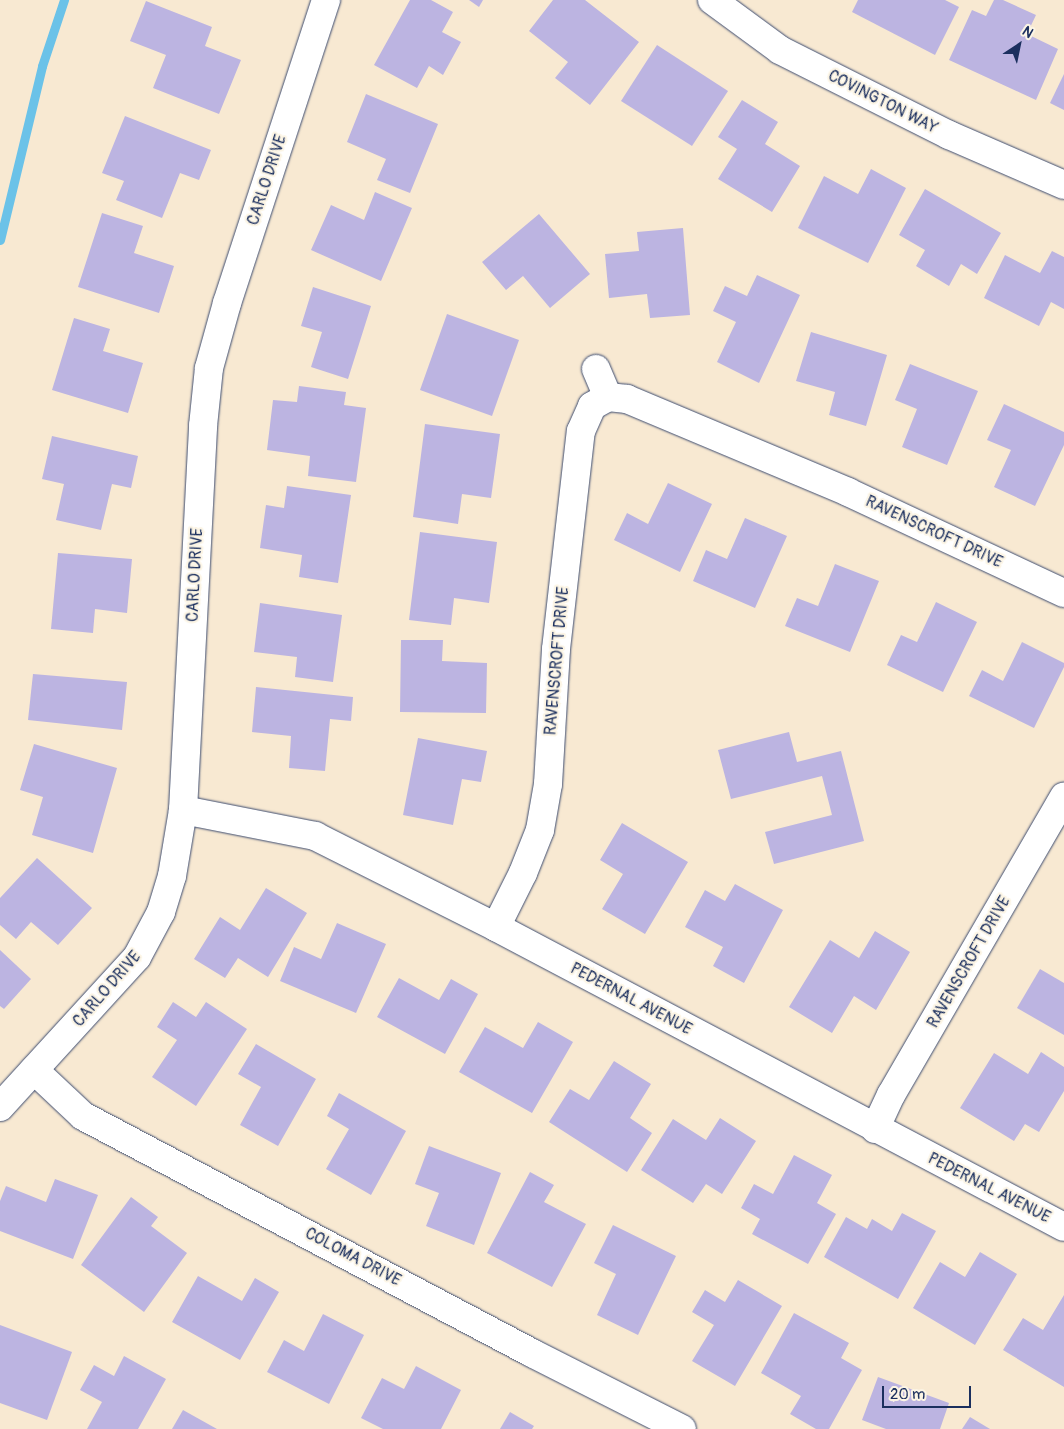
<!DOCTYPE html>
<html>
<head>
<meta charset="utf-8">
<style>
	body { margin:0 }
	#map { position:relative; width:1064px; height:1429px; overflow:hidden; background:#f8e9d2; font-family:Pangolin,sans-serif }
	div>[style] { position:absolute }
	.stream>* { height:9px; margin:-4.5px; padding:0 4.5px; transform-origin:4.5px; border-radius:4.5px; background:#6bc2e8 }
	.building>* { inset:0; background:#bcb4e1 }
	.roads { filter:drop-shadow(0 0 1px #3c4b6f) drop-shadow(0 0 1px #3c4b6f) }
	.minor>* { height:28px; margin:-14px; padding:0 14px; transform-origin:14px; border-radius:14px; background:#fff }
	span { translate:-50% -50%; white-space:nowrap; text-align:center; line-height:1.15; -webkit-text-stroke:4.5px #fcf5e5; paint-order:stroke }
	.street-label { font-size:16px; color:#1b2f5e }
	.north { position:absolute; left:994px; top:20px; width:50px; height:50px; -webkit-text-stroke:4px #fcf5e5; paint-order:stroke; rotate:34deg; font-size:14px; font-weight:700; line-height:20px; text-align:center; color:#1b2f5e }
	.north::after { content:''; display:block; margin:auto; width:18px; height:22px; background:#1b2f5e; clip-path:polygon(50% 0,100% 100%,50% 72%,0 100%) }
	.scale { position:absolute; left:882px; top:1386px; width:89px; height:22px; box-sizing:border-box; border:2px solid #1b2f5e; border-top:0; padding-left:6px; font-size:15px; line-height:18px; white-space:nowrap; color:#1b2f5e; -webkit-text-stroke:4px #fcf5e5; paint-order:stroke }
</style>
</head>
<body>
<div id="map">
	<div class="stream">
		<i style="left:0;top:240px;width:179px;rotate:-76.4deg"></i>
		<i style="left:42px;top:66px;width:70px;rotate:-71.6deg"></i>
	</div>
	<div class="building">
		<i style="clip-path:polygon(410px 0,431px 0,453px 12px,442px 32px,461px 42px,443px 75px,429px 66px,417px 88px,374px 65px)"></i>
		<i style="clip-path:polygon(469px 0,483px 0,479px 7px)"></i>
		<i style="clip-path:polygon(553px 0,585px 0,639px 42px,590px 105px,555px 78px,568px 62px,529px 31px)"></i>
		<i style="clip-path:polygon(858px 0,945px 0,959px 7px,935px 55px,852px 12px)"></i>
		<i style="clip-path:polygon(994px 0,1003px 0,1036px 15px,1027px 34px,1058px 49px,1036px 100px,949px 60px,972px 10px,986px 16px)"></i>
		<i style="clip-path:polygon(146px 1px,212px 27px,205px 46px,241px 60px,219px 114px,153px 88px,166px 55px,130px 41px)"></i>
		<i style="clip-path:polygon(657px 45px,728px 91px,692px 146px,621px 101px)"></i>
		<i style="clip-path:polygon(1064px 74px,1064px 110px,1050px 103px)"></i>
		<i style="clip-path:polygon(366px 94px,438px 124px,410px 193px,377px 180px,386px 159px,347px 142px)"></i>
		<i style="clip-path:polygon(742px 100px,778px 122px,765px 144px,800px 166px,772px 212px,718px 179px,737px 149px,718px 137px)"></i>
		<i style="clip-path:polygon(125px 116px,211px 150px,199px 180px,180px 173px,162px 218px,116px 200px,124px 181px,102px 173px)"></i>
		<i style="clip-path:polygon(871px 169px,906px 188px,868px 263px,798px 228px,824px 176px,858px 194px)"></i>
		<i style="clip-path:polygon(925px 189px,1001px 233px,977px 274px,961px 264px,949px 286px,916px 266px,925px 250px,899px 235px)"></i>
		<i style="clip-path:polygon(375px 192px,412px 208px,381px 281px,311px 250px,331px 205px,364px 220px)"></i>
		<i style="clip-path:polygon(102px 213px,143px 226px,134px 253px,174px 266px,159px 313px,78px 287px)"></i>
		<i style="clip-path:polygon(539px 214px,590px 274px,550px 308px,523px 276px,506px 290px,482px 262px)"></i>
		<i style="clip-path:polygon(683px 228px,690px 315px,650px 318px,647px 294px,609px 298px,605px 254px,639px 251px,637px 232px)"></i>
		<i style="clip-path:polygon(1052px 251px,1064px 257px,1064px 309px,1051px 302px,1039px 326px,984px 298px,1005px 255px,1040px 273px)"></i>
		<i style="clip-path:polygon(757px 275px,800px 295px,759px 383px,717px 362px,736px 322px,713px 311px,725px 286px,747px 296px)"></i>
		<i style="clip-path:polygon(313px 287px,371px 306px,348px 379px,311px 367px,322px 332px,301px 326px)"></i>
		<i style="clip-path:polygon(447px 314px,519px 340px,492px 416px,420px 390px)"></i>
		<i style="clip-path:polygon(74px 318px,110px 329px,103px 351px,143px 363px,128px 413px,52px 390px)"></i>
		<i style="clip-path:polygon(811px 332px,887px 355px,866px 426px,829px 415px,835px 392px,796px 381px)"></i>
		<i style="clip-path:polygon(910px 364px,978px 391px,947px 465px,902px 447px,917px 409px,895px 400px)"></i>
		<i style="clip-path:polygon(299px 386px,346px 392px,344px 405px,366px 408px,356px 482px,308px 476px,310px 456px,267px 450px,273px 400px,297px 402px)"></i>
		<i style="clip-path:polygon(1004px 404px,1064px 432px,1064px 445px,1035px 506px,994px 487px,1011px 450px,987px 440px)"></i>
		<i style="clip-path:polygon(425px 424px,500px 434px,491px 498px,462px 494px,458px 524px,413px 517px)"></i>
		<i style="clip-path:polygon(52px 436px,138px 456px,131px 488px,112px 484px,101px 530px,56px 520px,64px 484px,42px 479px)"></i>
		<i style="clip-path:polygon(668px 483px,712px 504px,680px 572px,614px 540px,627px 513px,648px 524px)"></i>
		<i style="clip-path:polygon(287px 486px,351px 495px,338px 583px,299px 577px,302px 555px,260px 548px,266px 505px,284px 508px)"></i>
		<i style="clip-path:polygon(745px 518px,787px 536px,755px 608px,693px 581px,706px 550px,727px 559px)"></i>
		<i style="clip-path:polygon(420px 532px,497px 542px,489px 603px,454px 598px,451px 625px,409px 620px)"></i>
		<i style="clip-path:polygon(58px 553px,132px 559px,127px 613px,95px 609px,93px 633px,51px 629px)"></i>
		<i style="clip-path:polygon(835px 564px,879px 581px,850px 652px,785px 626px,797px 598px,818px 606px)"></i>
		<i style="clip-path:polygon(936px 602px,977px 622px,943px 692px,887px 665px,901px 635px,917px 642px)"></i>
		<i style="clip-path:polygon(260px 603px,342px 615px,333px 682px,295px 677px,297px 657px,254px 652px)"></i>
		<i style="clip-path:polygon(401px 640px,443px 640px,442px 661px,487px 663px,486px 713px,400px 712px)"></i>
		<i style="clip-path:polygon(1022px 642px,1064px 663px,1064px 667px,1034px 728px,969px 696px,982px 670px,1003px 681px)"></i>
		<i style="clip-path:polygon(33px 674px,127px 682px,122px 730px,28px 720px)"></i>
		<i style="clip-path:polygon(256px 687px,353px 697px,351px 721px,330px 719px,325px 771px,289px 768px,291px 736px,252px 732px)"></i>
		<i style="clip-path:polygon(789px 732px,797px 762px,841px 751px,864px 841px,774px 864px,765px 832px,832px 815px,822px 776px,731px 799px,718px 750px)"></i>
		<i style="clip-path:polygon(418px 738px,487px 751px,481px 782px,462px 779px,453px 825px,403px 815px)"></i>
		<i style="clip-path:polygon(34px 744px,117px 768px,93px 853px,32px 835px,43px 797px,20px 790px)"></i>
		<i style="clip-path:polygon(622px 823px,688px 862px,645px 934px,602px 909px,623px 874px,600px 860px)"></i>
		<i style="clip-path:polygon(37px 858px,92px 908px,58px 945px,31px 922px,16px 939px,0 925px,0 898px)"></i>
		<i style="clip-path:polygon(735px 884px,783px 910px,744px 983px,713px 966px,723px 947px,685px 927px,705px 890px,725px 901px)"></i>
		<i style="clip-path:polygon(266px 888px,307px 913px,268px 977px,238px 958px,225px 978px,194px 959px,220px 917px,240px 930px)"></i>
		<i style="clip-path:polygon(337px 923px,386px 944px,356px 1013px,280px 981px,294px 947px,321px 959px)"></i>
		<i style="clip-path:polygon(875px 931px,910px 952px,876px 1010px,854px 996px,832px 1033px,789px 1007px,830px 940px,859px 958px)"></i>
		<i style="clip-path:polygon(0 950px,31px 979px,4px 1009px,0 1006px)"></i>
		<i style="clip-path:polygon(1040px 969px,1064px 983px,1064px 1035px,1017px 1008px)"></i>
		<i style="clip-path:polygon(399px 978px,439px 1000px,451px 979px,478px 994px,445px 1054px,377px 1017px)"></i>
		<i style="clip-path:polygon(173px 1002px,196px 1017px,206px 1002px,247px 1029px,196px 1106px,152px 1077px,177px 1040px,157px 1027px)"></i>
		<i style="clip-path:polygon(538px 1022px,573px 1042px,532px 1113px,459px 1072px,485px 1027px,523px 1048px)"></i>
		<i style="clip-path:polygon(256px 1044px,316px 1079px,278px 1146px,240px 1125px,261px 1087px,238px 1074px)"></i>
		<i style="clip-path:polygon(1041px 1052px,1064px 1067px,1064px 1091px,1039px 1132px,1025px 1124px,1014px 1141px,960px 1108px,994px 1053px,1028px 1074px)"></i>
		<i style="clip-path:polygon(614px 1061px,651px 1084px,630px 1118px,652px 1133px,627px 1172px,549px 1122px,570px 1089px,589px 1100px)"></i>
		<i style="clip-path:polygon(339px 1093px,406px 1131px,371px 1195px,326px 1169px,349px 1129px,327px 1116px)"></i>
		<i style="clip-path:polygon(720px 1118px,756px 1141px,722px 1194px,706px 1184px,693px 1203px,641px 1170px,673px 1119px,706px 1140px)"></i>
		<i style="clip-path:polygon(429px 1146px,501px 1173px,474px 1245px,426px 1226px,439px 1193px,415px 1184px)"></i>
		<i style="clip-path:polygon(794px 1155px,832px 1175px,817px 1203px,836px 1214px,808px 1264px,752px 1234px,760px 1219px,741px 1208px,754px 1184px,773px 1194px)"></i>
		<i style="clip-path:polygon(530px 1172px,554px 1185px,544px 1202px,586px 1224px,552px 1287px,487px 1253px)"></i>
		<i style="clip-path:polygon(55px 1179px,98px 1195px,73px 1259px,0 1231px,0 1201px,6px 1186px,46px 1202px)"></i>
		<i style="clip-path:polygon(131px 1197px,158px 1217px,151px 1226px,187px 1253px,144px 1312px,81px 1265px)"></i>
		<i style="clip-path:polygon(902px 1213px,936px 1231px,898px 1299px,824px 1257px,846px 1217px,867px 1229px,872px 1219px,892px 1231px)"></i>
		<i style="clip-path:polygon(613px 1225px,676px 1256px,638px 1335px,597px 1315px,616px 1274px,594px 1263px)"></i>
		<i style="clip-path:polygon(980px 1252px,1017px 1274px,975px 1345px,913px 1308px,940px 1262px,965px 1277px)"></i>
		<i style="clip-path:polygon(198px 1276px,242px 1301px,255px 1278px,279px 1292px,240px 1360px,172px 1322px)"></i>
		<i style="clip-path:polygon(738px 1280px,782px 1306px,735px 1386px,692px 1361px,714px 1325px,692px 1312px,705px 1290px,725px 1302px)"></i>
		<i style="clip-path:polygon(1064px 1295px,1064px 1387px,1003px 1350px,1023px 1318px,1043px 1330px)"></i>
		<i style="clip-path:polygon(794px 1313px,849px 1343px,841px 1358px,862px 1370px,829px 1429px,816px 1429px,790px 1414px,801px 1396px,761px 1373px)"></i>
		<i style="clip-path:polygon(323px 1314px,364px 1335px,329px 1404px,267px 1372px,284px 1340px,304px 1351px)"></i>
		<i style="clip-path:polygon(0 1325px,72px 1352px,47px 1420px,0 1403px)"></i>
		<i style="clip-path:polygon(124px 1356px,166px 1379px,138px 1429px,87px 1429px,102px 1402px,80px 1390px,94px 1365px,114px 1376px)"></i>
		<i style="clip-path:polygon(416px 1366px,461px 1390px,441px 1429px,383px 1429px,361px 1418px,382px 1378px,404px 1389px)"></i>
		<i style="clip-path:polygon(878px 1377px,949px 1403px,940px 1429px,886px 1429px,862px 1420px)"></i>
		<i style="clip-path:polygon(183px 1410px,217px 1429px,172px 1429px)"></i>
		<i style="clip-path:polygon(510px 1412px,534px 1426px,532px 1429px,500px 1429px)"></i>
		<i style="clip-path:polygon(970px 1417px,990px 1429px,962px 1429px)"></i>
	</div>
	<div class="roads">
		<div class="minor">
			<i style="left:712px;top:0;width:84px;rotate:36.3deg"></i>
			<i style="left:780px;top:50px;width:189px;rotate:26.7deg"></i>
			<i style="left:949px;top:135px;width:125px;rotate:23.5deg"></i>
			<i style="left:596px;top:369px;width:30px;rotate:67deg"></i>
			<i style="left:183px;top:810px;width:135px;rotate:11.1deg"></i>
			<i style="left:315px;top:836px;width:203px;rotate:26.7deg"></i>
			<i style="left:496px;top:927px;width:642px;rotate:27.84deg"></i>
			<i style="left:496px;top:927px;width:60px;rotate:-63.4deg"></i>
			<i style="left:523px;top:873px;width:46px;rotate:-68.4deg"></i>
			<i style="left:540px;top:830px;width:47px;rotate:-80.1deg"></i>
			<i style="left:548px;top:784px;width:135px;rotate:-86.6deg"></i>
			<i style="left:556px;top:649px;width:219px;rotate:-83.5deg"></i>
			<i style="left:581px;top:431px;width:27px;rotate:-66deg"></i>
			<i style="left:592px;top:406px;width:18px;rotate:-29deg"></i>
			<i style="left:608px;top:397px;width:19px;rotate:6deg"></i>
			<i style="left:627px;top:399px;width:240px;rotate:22.8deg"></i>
			<i style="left:848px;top:492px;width:238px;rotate:25.1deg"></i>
			<i style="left:34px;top:1070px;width:67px;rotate:43.2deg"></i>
			<i style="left:83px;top:1116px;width:508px;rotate:27.83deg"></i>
			<i style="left:532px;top:1353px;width:168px;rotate:26.9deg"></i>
			<i style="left:0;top:1107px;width:203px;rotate:-47.6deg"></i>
			<i style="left:137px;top:957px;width:51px;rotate:-61.9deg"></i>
			<i style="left:161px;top:912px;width:38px;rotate:-73deg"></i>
			<i style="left:172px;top:876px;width:67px;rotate:-80.5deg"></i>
			<i style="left:183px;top:810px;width:385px;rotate:-87deg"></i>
			<i style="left:203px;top:426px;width:58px;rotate:-84.1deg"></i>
			<i style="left:209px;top:368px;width:67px;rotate:-74.5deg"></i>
			<i style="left:227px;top:303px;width:319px;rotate:-71.9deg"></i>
			<i style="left:875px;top:1129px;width:38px;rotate:-65deg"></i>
			<i style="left:891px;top:1095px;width:345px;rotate:-59.9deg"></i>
		</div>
	</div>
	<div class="street-label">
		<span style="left:883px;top:102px;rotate:27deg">COVINGTON WAY</span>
		<span style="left:267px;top:180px;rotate:-72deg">CARLO DRIVE</span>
		<span style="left:934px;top:532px;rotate:25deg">RAVENSCROFT DRIVE</span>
		<span style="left:195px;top:575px;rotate:-87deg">CARLO DRIVE</span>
		<span style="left:557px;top:661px;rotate:-85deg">RAVENSCROFT DRIVE</span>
		<span style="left:969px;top:962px;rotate:-60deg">RAVENSCROFT DRIVE</span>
		<span style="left:107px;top:989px;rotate:-49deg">CARLO DRIVE</span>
		<span style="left:631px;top:999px;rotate:28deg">PEDERNAL AVENUE</span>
		<span style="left:989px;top:1188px;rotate:27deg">PEDERNAL AVENUE</span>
		<span style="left:353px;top:1257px;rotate:28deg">COLOMA DRIVE</span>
	</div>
	<div class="north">N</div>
	<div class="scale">20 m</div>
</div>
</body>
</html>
